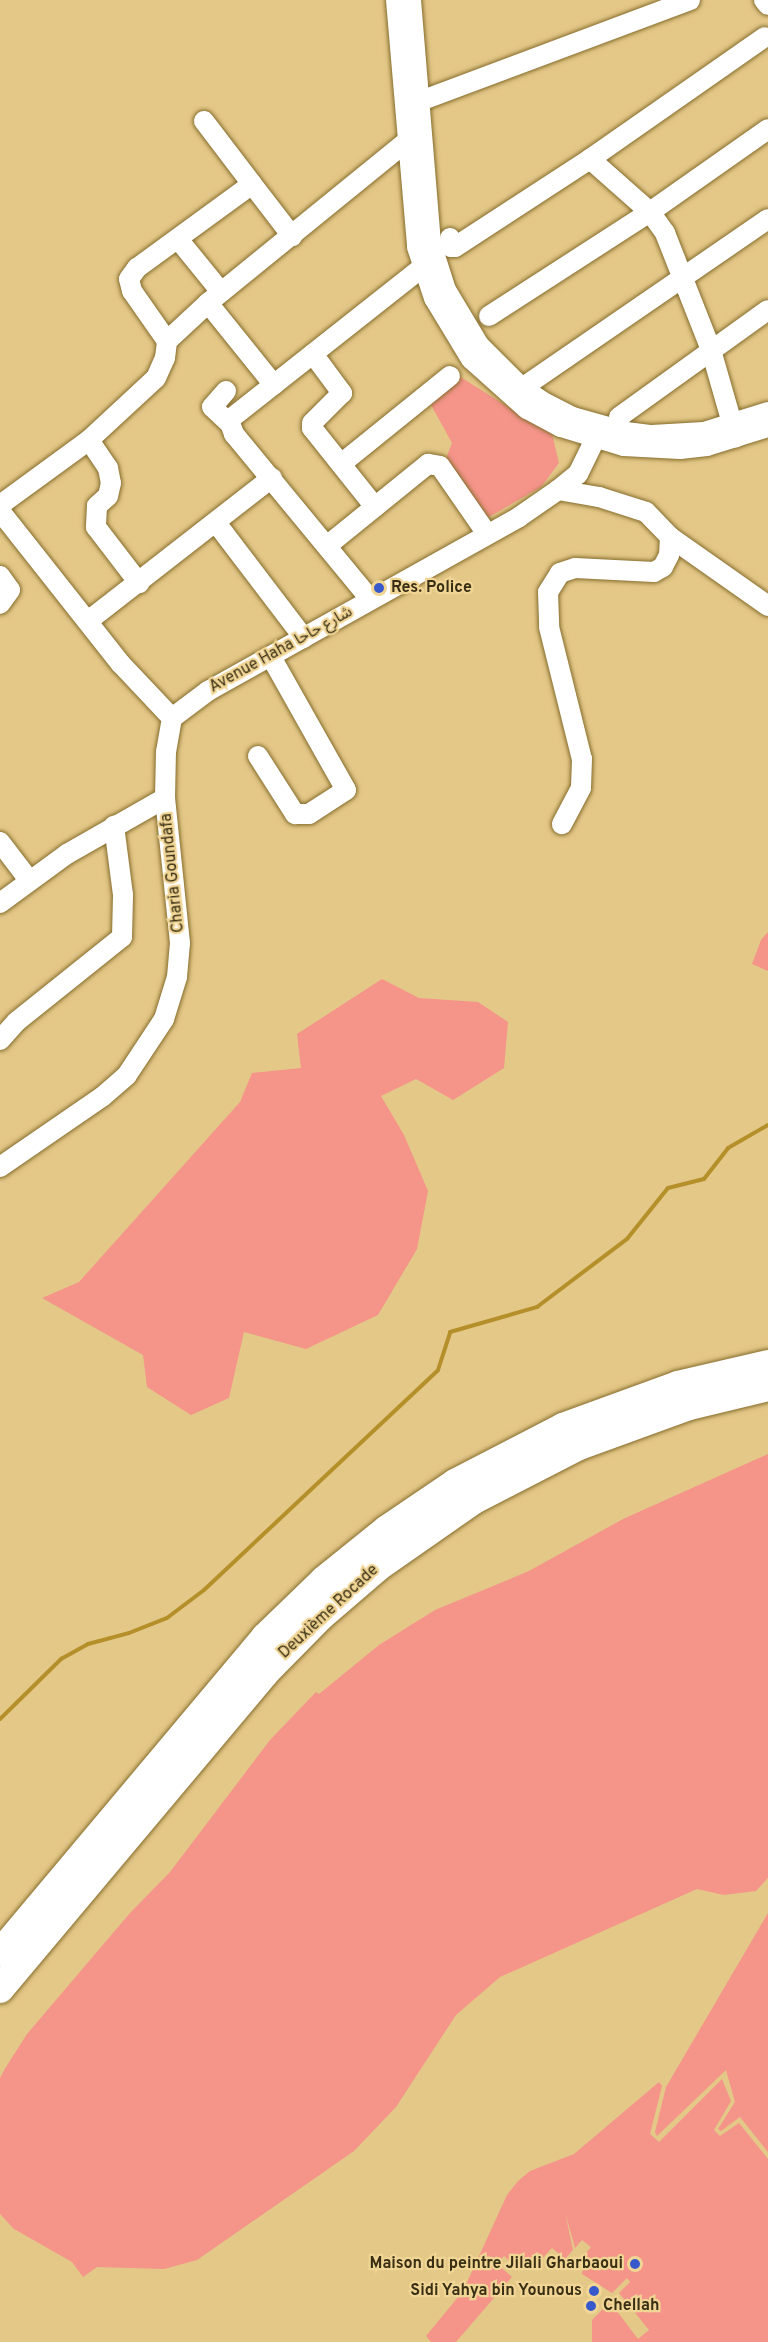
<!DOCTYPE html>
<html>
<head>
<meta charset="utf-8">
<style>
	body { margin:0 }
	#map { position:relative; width:768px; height:2342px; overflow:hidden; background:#e4c888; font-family:Overpass,"Noto Sans Arabic",sans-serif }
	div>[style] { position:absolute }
	.green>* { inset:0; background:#f59489 }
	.stream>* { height:4px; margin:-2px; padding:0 2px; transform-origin:2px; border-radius:2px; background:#b58f29 }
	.roads { filter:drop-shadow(0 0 2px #866d2d) drop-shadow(0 0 2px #866d2d) }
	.minor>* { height:20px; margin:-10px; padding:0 10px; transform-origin:10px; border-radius:10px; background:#fff }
	.highway>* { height:28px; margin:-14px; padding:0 14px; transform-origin:14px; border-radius:14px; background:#fff }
	.dots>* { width:16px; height:16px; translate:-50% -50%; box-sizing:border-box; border:3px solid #f1d595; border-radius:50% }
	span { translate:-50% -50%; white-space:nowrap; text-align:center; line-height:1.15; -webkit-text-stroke:4.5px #f1d595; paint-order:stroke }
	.poi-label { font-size:16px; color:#392f14; font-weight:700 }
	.left { translate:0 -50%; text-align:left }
	.right { translate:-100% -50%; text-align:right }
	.street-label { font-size:16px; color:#392f14 }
</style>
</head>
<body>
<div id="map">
	<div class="green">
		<i style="clip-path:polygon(457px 375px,552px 434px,559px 463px,541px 487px,482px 521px,443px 466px,452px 443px,430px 403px)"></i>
		<i style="clip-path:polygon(768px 932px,768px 971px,752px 964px,761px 940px)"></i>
		<i style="clip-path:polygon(382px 979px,419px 998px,478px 1002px,508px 1022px,504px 1068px,453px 1100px,416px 1079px,381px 1096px,404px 1135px,428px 1191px,417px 1249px,378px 1315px,306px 1349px,244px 1332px,229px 1398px,191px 1415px,147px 1387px,143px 1355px,42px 1298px,79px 1282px,240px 1102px,252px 1073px,301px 1068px,297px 1034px)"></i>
		<i style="clip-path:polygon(768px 1454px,768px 1878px,756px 1891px,724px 1895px,697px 1889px,500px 1977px,456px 2015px,396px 2107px,354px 2151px,197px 2260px,164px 2269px,97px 2267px,83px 2277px,72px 2262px,14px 2229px,0 2214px,0 2078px,6px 2067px,27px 2034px,130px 1913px,170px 1872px,270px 1740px,316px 1692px,319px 1694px,379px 1645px,435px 1610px,529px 1571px,623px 1519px)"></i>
		<i style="clip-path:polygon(768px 1913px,768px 2152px,740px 2117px,721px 2131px,718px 2129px,735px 2102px,726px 2070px,657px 2136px,655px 2132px,666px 2087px)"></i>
		<i style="clip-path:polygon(722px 2079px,731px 2101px,714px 2130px,720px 2136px,739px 2123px,768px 2159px,768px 2342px,592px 2342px,592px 2320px,610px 2302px,638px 2339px,649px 2330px,619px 2293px,630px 2282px,627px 2278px,612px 2293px,582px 2274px,585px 2254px,591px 2247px,582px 2240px,575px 2248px,565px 2212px,573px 2250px,565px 2259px,552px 2248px,538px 2263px,522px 2270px,504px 2256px,497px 2264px,512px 2277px,456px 2342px,431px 2342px,426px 2336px,463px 2291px,507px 2195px,518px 2181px,530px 2171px,574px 2154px,659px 2082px,662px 2086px,650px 2134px,659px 2142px)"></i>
	</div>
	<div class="stream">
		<i style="left:0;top:1719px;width:86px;rotate:-44.5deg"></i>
		<i style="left:61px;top:1659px;width:31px;rotate:-29deg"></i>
		<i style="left:88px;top:1644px;width:42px;rotate:-15deg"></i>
		<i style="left:129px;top:1633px;width:41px;rotate:-21.5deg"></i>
		<i style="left:167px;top:1618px;width:46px;rotate:-37.1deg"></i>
		<i style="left:204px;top:1590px;width:321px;rotate:-43.2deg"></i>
		<i style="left:438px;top:1370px;width:40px;rotate:-72deg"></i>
		<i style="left:450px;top:1332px;width:91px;rotate:-16deg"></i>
		<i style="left:537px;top:1307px;width:113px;rotate:-37.1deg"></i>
		<i style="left:627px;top:1239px;width:65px;rotate:-51.2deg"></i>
		<i style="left:668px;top:1188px;width:37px;rotate:-14deg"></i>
		<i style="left:704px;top:1179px;width:39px;rotate:-52deg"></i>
		<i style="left:728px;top:1148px;width:46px;rotate:-29.9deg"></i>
	</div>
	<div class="roads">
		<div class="minor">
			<i style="left:396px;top:0;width:248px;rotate:85.1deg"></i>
			<i style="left:417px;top:247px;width:54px;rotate:71.6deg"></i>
			<i style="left:434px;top:298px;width:71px;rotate:58.8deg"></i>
			<i style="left:471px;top:359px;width:75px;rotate:41.8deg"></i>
			<i style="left:527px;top:409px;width:38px;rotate:28deg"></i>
			<i style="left:561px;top:427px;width:66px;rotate:16.8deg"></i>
			<i style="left:624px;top:446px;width:56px;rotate:3.1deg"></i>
			<i style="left:680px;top:449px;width:27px;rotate:-6deg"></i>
			<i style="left:707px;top:446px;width:64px;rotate:-17.3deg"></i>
			<i style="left:411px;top:0;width:244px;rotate:85.3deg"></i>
			<i style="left:431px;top:243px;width:49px;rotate:72.3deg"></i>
			<i style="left:446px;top:290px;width:64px;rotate:59deg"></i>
			<i style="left:479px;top:345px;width:61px;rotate:45deg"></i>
			<i style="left:522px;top:388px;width:30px;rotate:33deg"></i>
			<i style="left:547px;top:404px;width:29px;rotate:27deg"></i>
			<i style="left:573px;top:417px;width:55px;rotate:15.8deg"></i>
			<i style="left:626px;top:432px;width:26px;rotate:7deg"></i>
			<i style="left:652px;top:435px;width:52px;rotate:-3.3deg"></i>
			<i style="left:704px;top:432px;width:67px;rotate:-17.4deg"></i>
			<i style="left:764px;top:0;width:6px;rotate:51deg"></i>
			<i style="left:407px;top:106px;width:302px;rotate:-20.5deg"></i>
			<i style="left:204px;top:121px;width:79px;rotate:52.7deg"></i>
			<i style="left:590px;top:159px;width:80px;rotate:41.5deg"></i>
			<i style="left:650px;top:212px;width:26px;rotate:54deg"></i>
			<i style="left:665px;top:233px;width:126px;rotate:68.5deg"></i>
			<i style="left:711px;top:350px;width:91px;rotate:74deg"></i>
			<i style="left:450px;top:238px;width:9px;rotate:84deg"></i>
			<i style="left:451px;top:247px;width:4px"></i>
			<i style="left:455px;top:247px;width:161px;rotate:-33.1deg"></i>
			<i style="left:590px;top:159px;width:213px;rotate:-34.9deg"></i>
			<i style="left:178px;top:239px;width:68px;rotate:50.9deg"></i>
			<i style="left:208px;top:303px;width:105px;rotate:51.2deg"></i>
			<i style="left:489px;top:316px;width:192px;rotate:-32.9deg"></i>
			<i style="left:650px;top:212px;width:144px;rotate:-35.1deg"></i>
			<i style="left:167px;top:341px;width:61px;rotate:-125deg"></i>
			<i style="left:132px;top:291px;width:12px;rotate:-104deg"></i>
			<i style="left:129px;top:279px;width:14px;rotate:-54deg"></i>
			<i style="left:137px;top:268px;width:142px;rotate:-36.1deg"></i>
			<i style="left:252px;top:184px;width:66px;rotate:52.4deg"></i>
			<i style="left:313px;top:354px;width:49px;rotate:53.4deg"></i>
			<i style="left:342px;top:393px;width:42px;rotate:135deg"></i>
			<i style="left:312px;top:423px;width:5px;rotate:90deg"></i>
			<i style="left:312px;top:428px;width:101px;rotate:51.4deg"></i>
			<i style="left:522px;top:388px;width:298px;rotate:-34.5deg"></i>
			<i style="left:226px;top:391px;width:21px;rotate:131deg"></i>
			<i style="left:212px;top:407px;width:23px;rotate:43deg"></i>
			<i style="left:619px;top:417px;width:183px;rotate:-35.7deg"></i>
			<i style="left:89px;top:440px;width:34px;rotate:56deg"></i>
			<i style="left:108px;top:468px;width:15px;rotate:79deg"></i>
			<i style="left:111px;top:483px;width:13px;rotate:103deg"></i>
			<i style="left:108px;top:496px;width:15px;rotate:138deg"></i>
			<i style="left:97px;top:506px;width:21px;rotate:93deg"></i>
			<i style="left:96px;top:527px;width:71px;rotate:52.5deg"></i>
			<i style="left:341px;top:464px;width:140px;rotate:-38.9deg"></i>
			<i style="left:558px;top:490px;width:42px;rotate:9.7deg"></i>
			<i style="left:599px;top:497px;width:49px;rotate:17.7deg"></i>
			<i style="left:646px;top:512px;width:35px;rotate:46deg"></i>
			<i style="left:670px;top:537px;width:18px;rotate:93deg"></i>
			<i style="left:669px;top:555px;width:13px;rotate:117deg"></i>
			<i style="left:663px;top:567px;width:10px;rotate:151deg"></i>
			<i style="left:654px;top:572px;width:79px;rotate:-177.1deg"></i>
			<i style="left:575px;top:568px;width:16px;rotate:162deg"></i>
			<i style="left:560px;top:573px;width:22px;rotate:122deg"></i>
			<i style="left:548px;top:592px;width:35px;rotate:88deg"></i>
			<i style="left:549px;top:627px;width:136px;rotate:76deg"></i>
			<i style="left:582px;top:759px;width:29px;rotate:92deg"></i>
			<i style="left:581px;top:788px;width:41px;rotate:117.8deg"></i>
			<i style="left:0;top:505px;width:110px;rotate:-36.1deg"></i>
			<i style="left:89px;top:440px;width:91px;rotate:-42.8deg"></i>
			<i style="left:156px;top:378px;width:22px;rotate:-66deg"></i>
			<i style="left:165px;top:358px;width:17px;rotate:-83deg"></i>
			<i style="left:167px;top:341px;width:56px;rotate:-42.8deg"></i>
			<i style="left:208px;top:303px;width:257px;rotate:-39.1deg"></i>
			<i style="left:0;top:511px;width:195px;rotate:51.7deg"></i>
			<i style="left:121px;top:664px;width:74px;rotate:46.6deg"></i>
			<i style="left:217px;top:524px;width:143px;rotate:52.7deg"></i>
			<i style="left:670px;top:537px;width:120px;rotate:35.1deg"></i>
			<i style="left:328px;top:545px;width:129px;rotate:-39deg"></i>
			<i style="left:428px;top:464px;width:12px;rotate:9deg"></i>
			<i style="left:440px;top:466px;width:83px;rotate:55.3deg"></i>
			<i style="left:0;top:576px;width:17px;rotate:54deg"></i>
			<i style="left:10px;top:590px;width:17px;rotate:126deg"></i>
			<i style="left:370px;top:599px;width:214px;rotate:-129.5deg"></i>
			<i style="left:234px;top:434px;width:15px;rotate:-110deg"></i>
			<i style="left:229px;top:420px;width:256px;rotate:-38.3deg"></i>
			<i style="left:88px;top:621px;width:233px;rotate:-37.9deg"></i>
			<i style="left:172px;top:718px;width:45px;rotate:-36.9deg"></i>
			<i style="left:208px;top:691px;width:356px;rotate:-29.2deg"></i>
			<i style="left:519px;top:517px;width:47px;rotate:-34.7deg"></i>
			<i style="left:558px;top:490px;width:26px;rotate:-39deg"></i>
			<i style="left:578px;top:474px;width:50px;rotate:-63.9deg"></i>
			<i style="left:258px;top:756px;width:69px;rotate:57.5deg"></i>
			<i style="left:295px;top:814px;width:14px"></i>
			<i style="left:309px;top:814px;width:44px;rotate:-33deg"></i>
			<i style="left:346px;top:790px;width:153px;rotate:-119.4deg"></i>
			<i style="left:0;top:842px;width:48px;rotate:52.7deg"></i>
			<i style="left:0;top:903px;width:83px;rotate:-36.2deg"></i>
			<i style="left:67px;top:854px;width:113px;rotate:-29.7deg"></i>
			<i style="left:0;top:1040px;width:24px;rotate:-48deg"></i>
			<i style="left:16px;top:1022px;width:136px;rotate:-38.7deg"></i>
			<i style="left:122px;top:937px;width:42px;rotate:-88.6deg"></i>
			<i style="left:123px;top:895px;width:70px;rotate:-97.4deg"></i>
			<i style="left:0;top:1167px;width:124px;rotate:-34.5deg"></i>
			<i style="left:102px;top:1097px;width:33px;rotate:-41deg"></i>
			<i style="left:127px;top:1075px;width:67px;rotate:-56.5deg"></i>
			<i style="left:164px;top:1019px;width:44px;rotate:-72.8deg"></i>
			<i style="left:177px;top:977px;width:34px;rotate:-85deg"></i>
			<i style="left:180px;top:943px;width:146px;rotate:-95.9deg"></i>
			<i style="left:165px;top:798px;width:46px;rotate:-88.8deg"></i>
			<i style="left:166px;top:752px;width:35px;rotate:-80deg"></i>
		</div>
		<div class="highway">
			<i style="left:0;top:1953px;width:412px;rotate:-50deg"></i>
			<i style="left:265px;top:1637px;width:82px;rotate:-44deg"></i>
			<i style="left:324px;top:1580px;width:81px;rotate:-39deg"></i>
			<i style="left:387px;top:1529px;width:82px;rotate:-34.1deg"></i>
			<i style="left:455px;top:1483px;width:122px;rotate:-27.4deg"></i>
			<i style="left:563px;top:1427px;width:122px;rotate:-20.1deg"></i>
			<i style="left:678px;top:1385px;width:92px;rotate:-13.1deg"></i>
			<i style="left:0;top:1989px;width:411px;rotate:-50deg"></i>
			<i style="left:264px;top:1674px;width:78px;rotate:-45.5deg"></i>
			<i style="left:319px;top:1618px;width:78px;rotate:-40.8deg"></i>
			<i style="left:378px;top:1567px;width:117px;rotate:-34.9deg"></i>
			<i style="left:474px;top:1500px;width:118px;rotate:-27.2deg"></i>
			<i style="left:579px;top:1446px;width:117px;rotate:-20deg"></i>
			<i style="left:689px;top:1406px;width:81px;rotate:-13.5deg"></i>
		</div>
	</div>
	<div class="dots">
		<i style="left:379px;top:588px;background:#3859cb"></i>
		<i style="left:635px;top:2264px;background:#3859cb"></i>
		<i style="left:594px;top:2291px;background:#3859cb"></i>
		<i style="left:591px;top:2306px;background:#3859cb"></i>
	</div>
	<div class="poi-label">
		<span class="left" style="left:391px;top:588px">Res. Police</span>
		<span class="right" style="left:623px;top:2264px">Maison du peintre Jilali Gharbaoui</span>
		<span class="right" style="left:582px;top:2291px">Sidi Yahya bin Younous</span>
		<span class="left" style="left:603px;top:2306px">Chellah</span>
	</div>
	<div class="street-label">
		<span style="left:281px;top:650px;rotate:-29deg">Avenue Haha شارع حاحا</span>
		<span style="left:173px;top:873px;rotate:-96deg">Charia Goundafa</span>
		<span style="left:329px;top:1612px;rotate:-43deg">Deuxième Rocade</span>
	</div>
</div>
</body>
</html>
